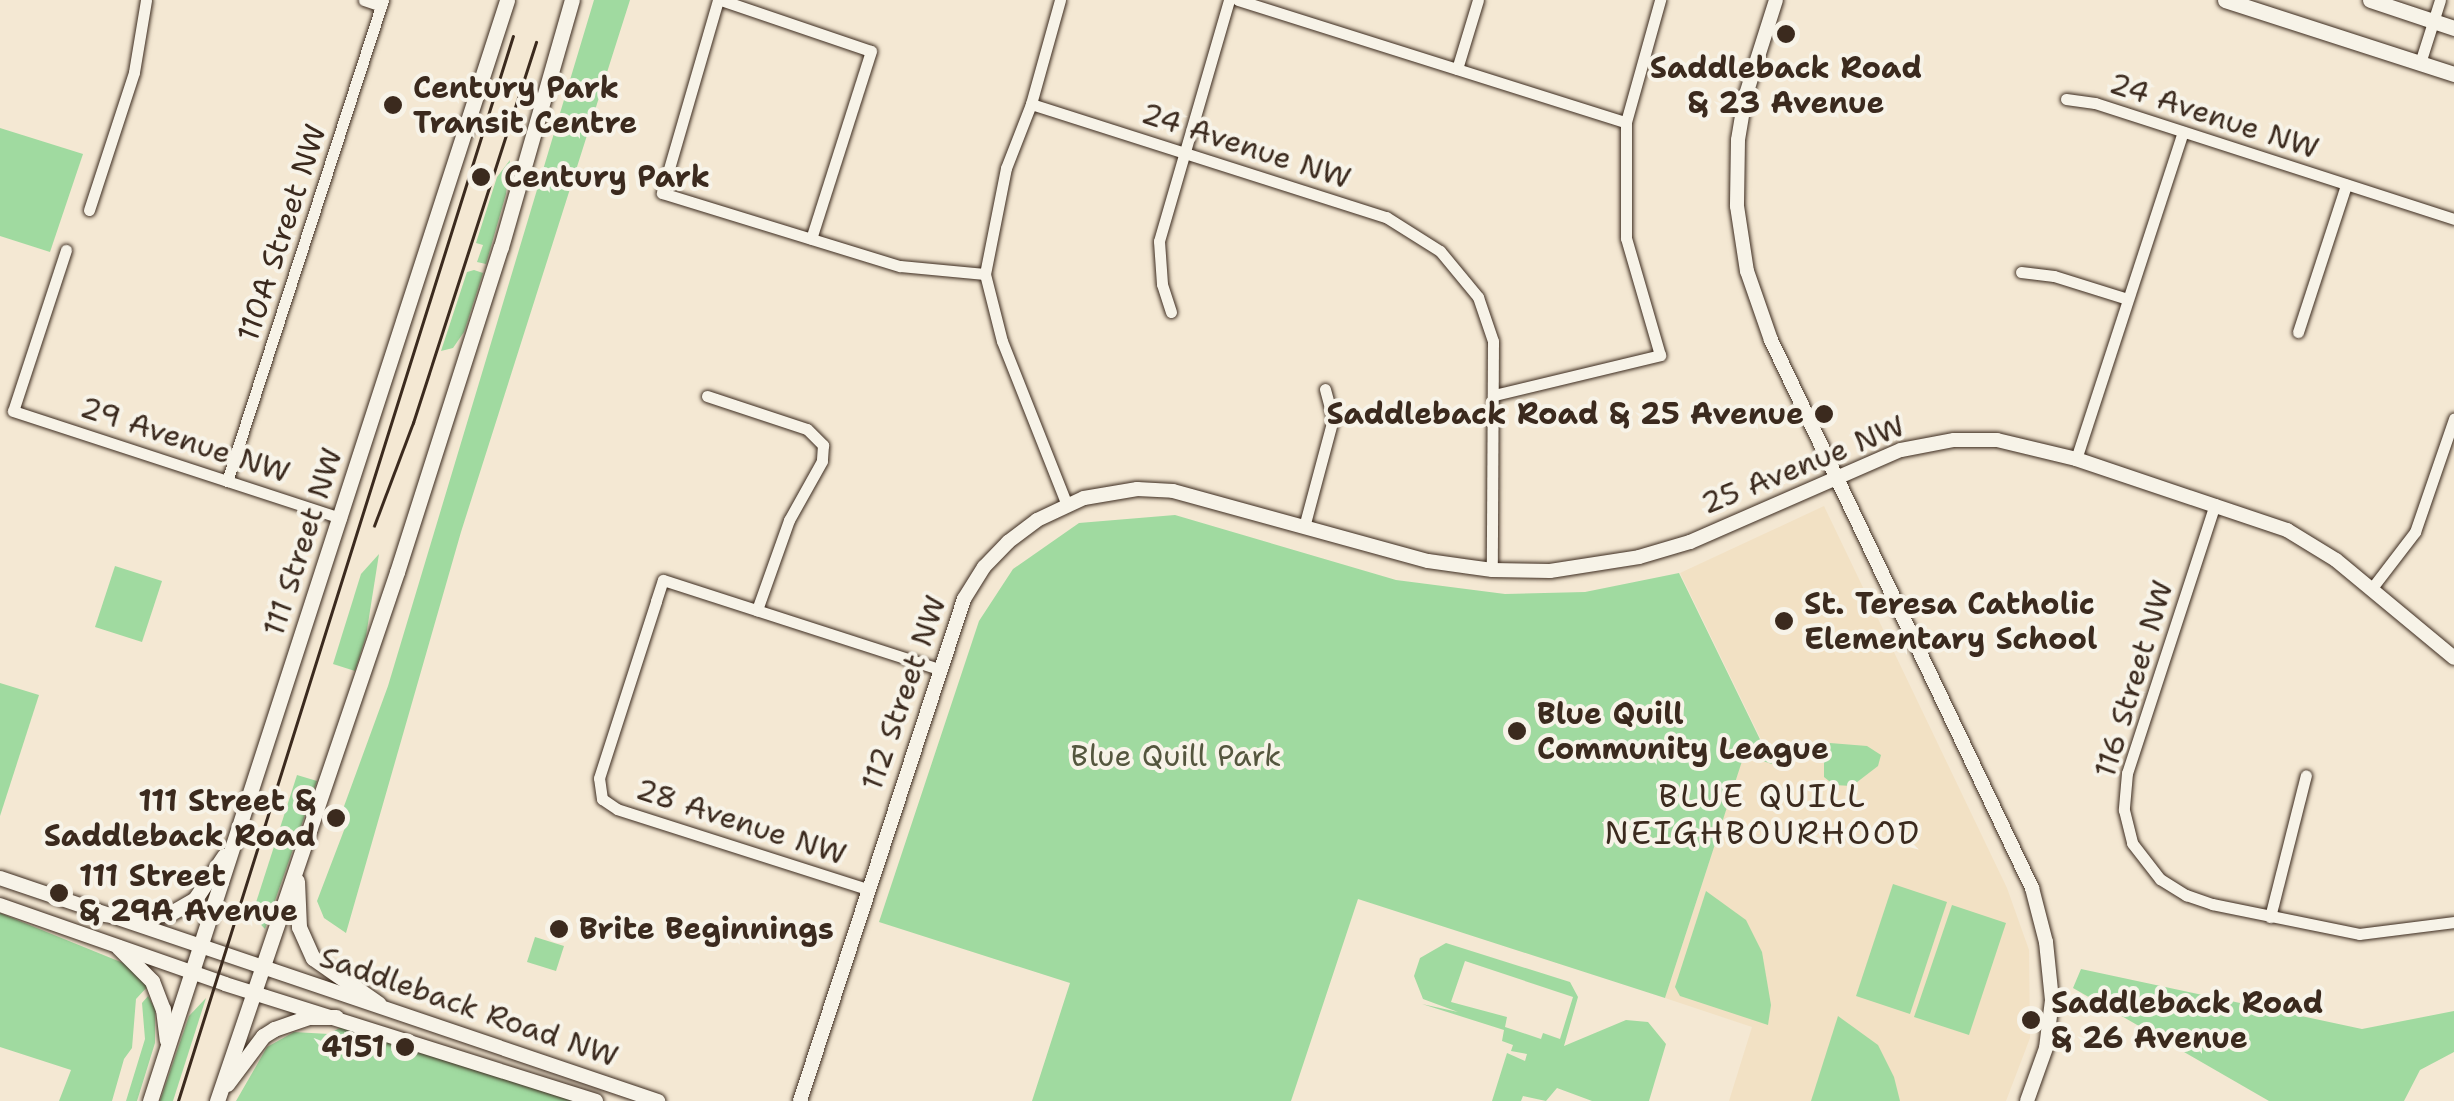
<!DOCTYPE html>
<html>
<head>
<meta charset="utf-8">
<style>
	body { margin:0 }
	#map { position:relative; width:2454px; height:1101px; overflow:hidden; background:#f4e8d3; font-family:"Shantell Sans",sans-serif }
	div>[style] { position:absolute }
	.built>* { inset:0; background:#f2e1c4 }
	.green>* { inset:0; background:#a0daa0 }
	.roads { filter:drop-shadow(0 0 2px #3b2a1e) drop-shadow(0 0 2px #3b2a1e) }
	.minor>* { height:11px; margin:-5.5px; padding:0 5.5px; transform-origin:5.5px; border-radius:5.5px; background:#f7f3e8 }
	.tertiary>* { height:14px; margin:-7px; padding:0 7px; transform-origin:7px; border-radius:7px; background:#f7f3e8 }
	.secondary>* { height:15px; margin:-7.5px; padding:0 7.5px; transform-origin:7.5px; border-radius:7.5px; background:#f7f3e8 }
	.tram>* { height:2.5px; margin:-1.25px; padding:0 1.25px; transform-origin:1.25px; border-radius:1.25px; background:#3b2a1e }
	.dots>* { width:28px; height:28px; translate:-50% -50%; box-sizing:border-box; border:5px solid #f7f3e8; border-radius:50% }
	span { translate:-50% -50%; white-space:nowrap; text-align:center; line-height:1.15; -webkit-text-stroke:8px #f7f3e8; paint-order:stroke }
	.poi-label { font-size:30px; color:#3b2a1e; font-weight:700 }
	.left { translate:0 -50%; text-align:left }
	.right { translate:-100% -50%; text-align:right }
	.street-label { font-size:30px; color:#3b2a1e }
	.park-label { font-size:30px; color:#54563e }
	.neighbourhood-label { font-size:32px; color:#3b2a1e; letter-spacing:2.5px }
</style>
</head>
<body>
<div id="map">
	<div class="built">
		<i style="clip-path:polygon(1824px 506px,2007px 888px,2029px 950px,2030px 1038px,2006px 1101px,1729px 1101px,1752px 1027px,1665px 998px,1744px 754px,1772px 762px,1680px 573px)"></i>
	</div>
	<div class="green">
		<i style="clip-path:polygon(594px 0,630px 0,461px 532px,346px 933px,324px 918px,317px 901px,346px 825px,343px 809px,388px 686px)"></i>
		<i style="clip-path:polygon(0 128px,83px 154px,50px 252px,0 236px)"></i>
		<i style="clip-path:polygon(510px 160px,506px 194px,486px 264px,477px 262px,483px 245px,476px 243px,497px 177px)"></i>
		<i style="clip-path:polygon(474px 270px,483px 273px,464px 332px,453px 348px,441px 351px,467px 272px)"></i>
		<i style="clip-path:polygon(1175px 515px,1396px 580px,1505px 594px,1585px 592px,1679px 573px,1772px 764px,1744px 755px,1665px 998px,1358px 899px,1291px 1101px,1032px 1101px,1070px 983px,879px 922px,979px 621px,1013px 569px,1079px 523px)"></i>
		<i style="clip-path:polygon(379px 554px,366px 636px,355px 671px,333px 664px,361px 574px)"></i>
		<i style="clip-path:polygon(115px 566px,162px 581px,142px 642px,95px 627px)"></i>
		<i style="clip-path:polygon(0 683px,39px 695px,0 816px)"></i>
		<i style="clip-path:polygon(1830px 743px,1867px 746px,1881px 755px,1878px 766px,1852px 786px,1834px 785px,1824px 777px,1824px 753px)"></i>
		<i style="clip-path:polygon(297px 775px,317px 781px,265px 929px,252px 915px)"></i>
		<i style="clip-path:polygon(1893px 884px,1947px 902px,1910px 1014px,1856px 996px)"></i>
		<i style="clip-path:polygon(1706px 891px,1746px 920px,1762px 952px,1771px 1005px,1768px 1025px,1680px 996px,1675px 987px)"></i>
		<i style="clip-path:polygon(1952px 905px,2006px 923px,1969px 1035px,1914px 1017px)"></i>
		<i style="clip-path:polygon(0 913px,133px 967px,148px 986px,136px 999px,132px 1048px,124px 1059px,112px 1101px,59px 1101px,71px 1070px,0 1047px)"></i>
		<i style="clip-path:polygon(535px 937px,564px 946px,556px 971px,527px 962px)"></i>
		<i style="clip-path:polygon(evenodd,1446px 943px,1570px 982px,1578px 997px,1564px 1046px,1626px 1020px,1648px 1022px,1666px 1044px,1649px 1101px,1592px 1101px,1557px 1088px,1546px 1101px,1523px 1096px,1521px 1101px,1492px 1101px,1507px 1053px,1525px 1061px,1527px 1054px,1511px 1051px,1513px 1045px,1502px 1041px,1504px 1030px,1422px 1004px,1458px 1012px,1423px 999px,1414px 976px,1420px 958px,1446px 943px,1465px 961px,1573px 997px,1560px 1039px,1543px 1033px,1541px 1039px,1505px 1027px,1507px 1017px,1451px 1002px,1465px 961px)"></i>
		<i style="clip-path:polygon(2081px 969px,2362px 1029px,2454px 1011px,2454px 1052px,2420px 1070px,2404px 1101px,2269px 1101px,2073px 988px)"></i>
		<i style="clip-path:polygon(148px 996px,155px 1009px,155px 1043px,137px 1101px,126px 1101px,145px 1039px,142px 1003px)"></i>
		<i style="clip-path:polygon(206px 998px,173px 1101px,160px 1101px,189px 1016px)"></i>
		<i style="clip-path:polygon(1838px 1016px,1878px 1045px,1894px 1077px,1900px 1101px,1811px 1101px)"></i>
		<i style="clip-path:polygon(343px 1026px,576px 1101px,236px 1101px,267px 1047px,294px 1032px,329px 1034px)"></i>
	</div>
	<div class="roads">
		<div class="minor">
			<i style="left:364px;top:0;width:18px;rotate:19deg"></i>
			<i style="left:718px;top:0;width:201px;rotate:106.2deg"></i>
			<i style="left:662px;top:193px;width:249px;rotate:17.1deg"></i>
			<i style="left:900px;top:266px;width:85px;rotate:5.4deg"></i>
			<i style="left:721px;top:0;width:158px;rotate:18.8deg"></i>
			<i style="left:871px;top:51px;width:197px;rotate:107.7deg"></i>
			<i style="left:1060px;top:0;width:108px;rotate:105.6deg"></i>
			<i style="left:1031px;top:104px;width:69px;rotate:111.3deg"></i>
			<i style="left:1006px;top:168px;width:108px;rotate:101.2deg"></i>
			<i style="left:985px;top:274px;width:69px;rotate:75.8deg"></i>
			<i style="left:1002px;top:341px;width:176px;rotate:68.4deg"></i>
			<i style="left:1238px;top:0;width:407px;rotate:17.5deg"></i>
			<i style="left:2420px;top:63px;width:66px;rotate:-72.4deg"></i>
			<i style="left:1457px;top:69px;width:72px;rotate:-73.1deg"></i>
			<i style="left:2066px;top:99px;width:29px;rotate:8deg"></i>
			<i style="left:2095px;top:103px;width:377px;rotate:17.9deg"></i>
			<i style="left:1031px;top:104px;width:373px;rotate:17.7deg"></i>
			<i style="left:1386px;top:217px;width:64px;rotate:32.2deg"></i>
			<i style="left:1440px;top:251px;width:60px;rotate:50.4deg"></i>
			<i style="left:1478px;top:297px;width:46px;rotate:71.2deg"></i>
			<i style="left:1493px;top:341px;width:229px;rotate:90.3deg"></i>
			<i style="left:89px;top:210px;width:145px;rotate:-71.9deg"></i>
			<i style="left:134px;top:72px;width:73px;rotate:-80.5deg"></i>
			<i style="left:66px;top:250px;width:169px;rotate:108.2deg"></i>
			<i style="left:13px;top:411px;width:345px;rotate:18.1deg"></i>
			<i style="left:2021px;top:272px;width:33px;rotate:7deg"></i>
			<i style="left:2054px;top:276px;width:77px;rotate:17.3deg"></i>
			<i style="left:1171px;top:312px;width:29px;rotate:-108deg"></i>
			<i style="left:1162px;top:284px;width:43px;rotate:-94deg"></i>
			<i style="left:1159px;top:241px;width:251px;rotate:-73.8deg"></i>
			<i style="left:2298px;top:332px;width:155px;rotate:-71.9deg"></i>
			<i style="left:1494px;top:395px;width:171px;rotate:-13.5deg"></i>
			<i style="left:1660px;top:355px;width:122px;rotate:-106.2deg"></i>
			<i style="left:1626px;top:238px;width:116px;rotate:-90deg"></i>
			<i style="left:1626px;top:122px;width:127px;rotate:-74.4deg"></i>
			<i style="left:707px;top:396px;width:105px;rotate:18.3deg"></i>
			<i style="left:807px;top:429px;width:23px;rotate:45deg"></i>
			<i style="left:823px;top:445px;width:16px;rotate:94deg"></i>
			<i style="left:822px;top:461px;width:68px;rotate:119.2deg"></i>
			<i style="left:789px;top:520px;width:96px;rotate:109.6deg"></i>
			<i style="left:2076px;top:459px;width:344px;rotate:-71.9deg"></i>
			<i style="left:227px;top:481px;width:506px;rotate:-72.03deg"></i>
			<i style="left:2215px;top:504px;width:283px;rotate:108.1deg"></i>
			<i style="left:2127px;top:773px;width:37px;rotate:95deg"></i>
			<i style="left:2124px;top:810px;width:34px;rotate:76deg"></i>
			<i style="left:2132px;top:843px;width:46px;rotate:52.1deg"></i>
			<i style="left:2160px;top:879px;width:31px;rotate:32deg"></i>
			<i style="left:2186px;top:895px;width:28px;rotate:19deg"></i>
			<i style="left:2212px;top:904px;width:150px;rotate:11.5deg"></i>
			<i style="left:2359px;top:934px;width:96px;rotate:-7.2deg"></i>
			<i style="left:1304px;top:527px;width:112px;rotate:-75deg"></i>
			<i style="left:1333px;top:419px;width:31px;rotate:-105deg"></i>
			<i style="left:2372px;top:588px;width:71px;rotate:-52.5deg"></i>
			<i style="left:2415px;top:532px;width:120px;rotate:-71deg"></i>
			<i style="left:867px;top:889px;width:262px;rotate:-162.3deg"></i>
			<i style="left:617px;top:809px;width:18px;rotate:-146deg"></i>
			<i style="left:602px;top:799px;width:21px;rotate:-98deg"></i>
			<i style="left:599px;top:778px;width:186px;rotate:-72.1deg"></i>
			<i style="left:656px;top:601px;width:22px;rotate:-72deg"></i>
			<i style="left:663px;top:580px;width:290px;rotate:17.9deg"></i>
			<i style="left:2270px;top:917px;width:146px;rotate:-75.8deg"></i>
		</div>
		<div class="tertiary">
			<i style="left:1776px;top:0;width:103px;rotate:107.6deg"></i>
			<i style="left:1745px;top:98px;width:43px;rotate:99.5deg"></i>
			<i style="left:1738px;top:140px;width:66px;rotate:90.9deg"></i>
			<i style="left:1737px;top:206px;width:66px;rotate:81.3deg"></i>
			<i style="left:1747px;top:271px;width:73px;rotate:70.8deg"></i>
			<i style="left:1771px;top:340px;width:607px;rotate:64.53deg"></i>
			<i style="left:2032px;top:888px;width:56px;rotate:75.5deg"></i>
			<i style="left:2046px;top:942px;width:58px;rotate:84.1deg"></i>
			<i style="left:2052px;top:1000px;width:48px;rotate:97.1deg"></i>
			<i style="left:2046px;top:1048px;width:56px;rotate:109.7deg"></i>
			<i style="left:0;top:878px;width:695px;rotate:18.72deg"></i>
			<i style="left:0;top:905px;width:238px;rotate:19.3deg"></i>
			<i style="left:225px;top:984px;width:389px;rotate:17.5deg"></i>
			<i style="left:800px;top:1101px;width:528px;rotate:-71.91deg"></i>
			<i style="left:964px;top:599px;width:38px;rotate:-58deg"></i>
			<i style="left:984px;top:567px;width:35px;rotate:-46deg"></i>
			<i style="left:1008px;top:542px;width:36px;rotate:-37deg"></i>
			<i style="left:1037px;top:520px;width:52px;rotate:-25.1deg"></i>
			<i style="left:1084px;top:498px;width:54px;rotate:-9.6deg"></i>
			<i style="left:1137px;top:489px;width:36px;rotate:3deg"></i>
			<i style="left:1173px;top:491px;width:264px;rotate:15.4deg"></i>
			<i style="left:1428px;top:561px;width:65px;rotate:8deg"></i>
			<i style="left:1492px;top:570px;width:58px;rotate:1deg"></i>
			<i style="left:1550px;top:571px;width:90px;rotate:-8.9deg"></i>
			<i style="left:1639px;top:557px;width:53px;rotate:-16.4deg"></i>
			<i style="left:1690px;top:542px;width:230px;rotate:-23.6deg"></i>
			<i style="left:1901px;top:450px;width:54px;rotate:-10.7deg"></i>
			<i style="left:1954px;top:440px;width:43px"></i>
			<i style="left:1997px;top:440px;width:81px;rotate:13.5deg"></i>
			<i style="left:2076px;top:459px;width:223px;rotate:18.6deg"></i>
			<i style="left:2287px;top:530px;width:57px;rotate:31.5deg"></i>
			<i style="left:2336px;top:560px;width:153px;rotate:39.7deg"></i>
		</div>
		<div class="secondary">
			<i style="left:2225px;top:0;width:241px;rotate:17.9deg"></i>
			<i style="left:2370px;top:0;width:89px;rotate:18.4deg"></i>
			<i style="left:297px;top:881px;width:46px;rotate:87.5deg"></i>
			<i style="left:299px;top:927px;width:34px;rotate:66deg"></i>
			<i style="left:313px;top:958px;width:80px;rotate:34.9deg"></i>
			<i style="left:91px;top:912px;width:40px;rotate:8.5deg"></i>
			<i style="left:131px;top:918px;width:40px;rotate:-7.1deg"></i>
			<i style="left:171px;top:913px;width:28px;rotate:-30deg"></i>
			<i style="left:195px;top:899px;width:52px;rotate:-56deg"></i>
			<i style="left:118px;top:947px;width:48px;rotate:45deg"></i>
			<i style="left:152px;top:981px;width:30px;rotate:69deg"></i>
			<i style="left:163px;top:1009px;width:31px;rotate:83deg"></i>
			<i style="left:227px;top:1084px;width:60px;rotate:-53.1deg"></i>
			<i style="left:263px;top:1036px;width:13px;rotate:-32deg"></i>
			<i style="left:274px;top:1029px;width:37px;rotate:-19deg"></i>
			<i style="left:309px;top:1017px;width:27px"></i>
			<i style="left:150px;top:1101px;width:1157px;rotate:-72.03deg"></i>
			<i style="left:217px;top:1101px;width:559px;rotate:-71.21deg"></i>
			<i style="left:397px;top:572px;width:341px;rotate:-72.3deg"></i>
			<i style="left:501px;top:247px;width:257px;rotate:-74deg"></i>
		</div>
	</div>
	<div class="tram">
		<i style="left:374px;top:526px;width:110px;rotate:-69.3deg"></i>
		<i style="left:413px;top:423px;width:400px;rotate:-72.1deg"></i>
		<i style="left:178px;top:1101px;width:1116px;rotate:-72.54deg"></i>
	</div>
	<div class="dots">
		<i style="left:1786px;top:34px;background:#3b2a1e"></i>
		<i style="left:393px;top:105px;background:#3b2a1e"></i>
		<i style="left:481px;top:177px;background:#3b2a1e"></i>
		<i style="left:1824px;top:414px;background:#3b2a1e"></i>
		<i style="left:1784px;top:621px;background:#3b2a1e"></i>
		<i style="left:1517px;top:731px;background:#3b2a1e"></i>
		<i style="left:336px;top:818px;background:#3b2a1e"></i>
		<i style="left:59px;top:893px;background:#3b2a1e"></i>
		<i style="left:559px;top:929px;background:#3b2a1e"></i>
		<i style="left:2031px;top:1020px;background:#3b2a1e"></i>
		<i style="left:405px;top:1047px;background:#3b2a1e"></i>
	</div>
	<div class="poi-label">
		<span style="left:1786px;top:85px">Saddleback Road<br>&amp; 23 Avenue</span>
		<span class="left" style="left:413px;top:105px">Century Park<br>Transit Centre</span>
		<span class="left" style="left:504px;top:177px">Century Park</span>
		<span class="right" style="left:1804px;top:414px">Saddleback Road &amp; 25 Avenue</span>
		<span class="left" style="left:1804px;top:621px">St. Teresa Catholic<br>Elementary School</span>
		<span class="left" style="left:1537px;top:731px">Blue Quill<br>Community League</span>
		<span class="right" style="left:316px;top:818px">111 Street &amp;<br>Saddleback Road</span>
		<span class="left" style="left:79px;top:893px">111 Street<br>&amp; 29A Avenue</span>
		<span class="left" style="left:579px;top:929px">Brite Beginnings</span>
		<span class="left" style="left:2051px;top:1020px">Saddleback Road<br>&amp; 26 Avenue</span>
		<span class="right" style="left:385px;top:1047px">4151</span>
	</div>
	<div class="street-label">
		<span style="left:2214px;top:116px;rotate:18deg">24 Avenue NW</span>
		<span style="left:1246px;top:146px;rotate:18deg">24 Avenue NW</span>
		<span style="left:282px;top:233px;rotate:-72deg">110A Street NW</span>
		<span style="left:185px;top:440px;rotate:18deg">29 Avenue NW</span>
		<span style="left:1803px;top:465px;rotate:-22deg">25 Avenue NW</span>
		<span style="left:303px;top:542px;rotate:-72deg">111 Street NW</span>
		<span style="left:2134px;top:679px;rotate:-73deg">116 Street NW</span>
		<span style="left:904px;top:693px;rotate:-71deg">112 Street NW</span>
		<span style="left:741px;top:822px;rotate:18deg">28 Avenue NW</span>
		<span style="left:469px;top:1007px;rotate:19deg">Saddleback Road NW</span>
	</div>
	<div class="park-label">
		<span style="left:1176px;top:756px">Blue Quill Park</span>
	</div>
	<div class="neighbourhood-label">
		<span style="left:1763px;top:815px">BLUE QUILL<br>NEIGHBOURHOOD</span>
	</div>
</div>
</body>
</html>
